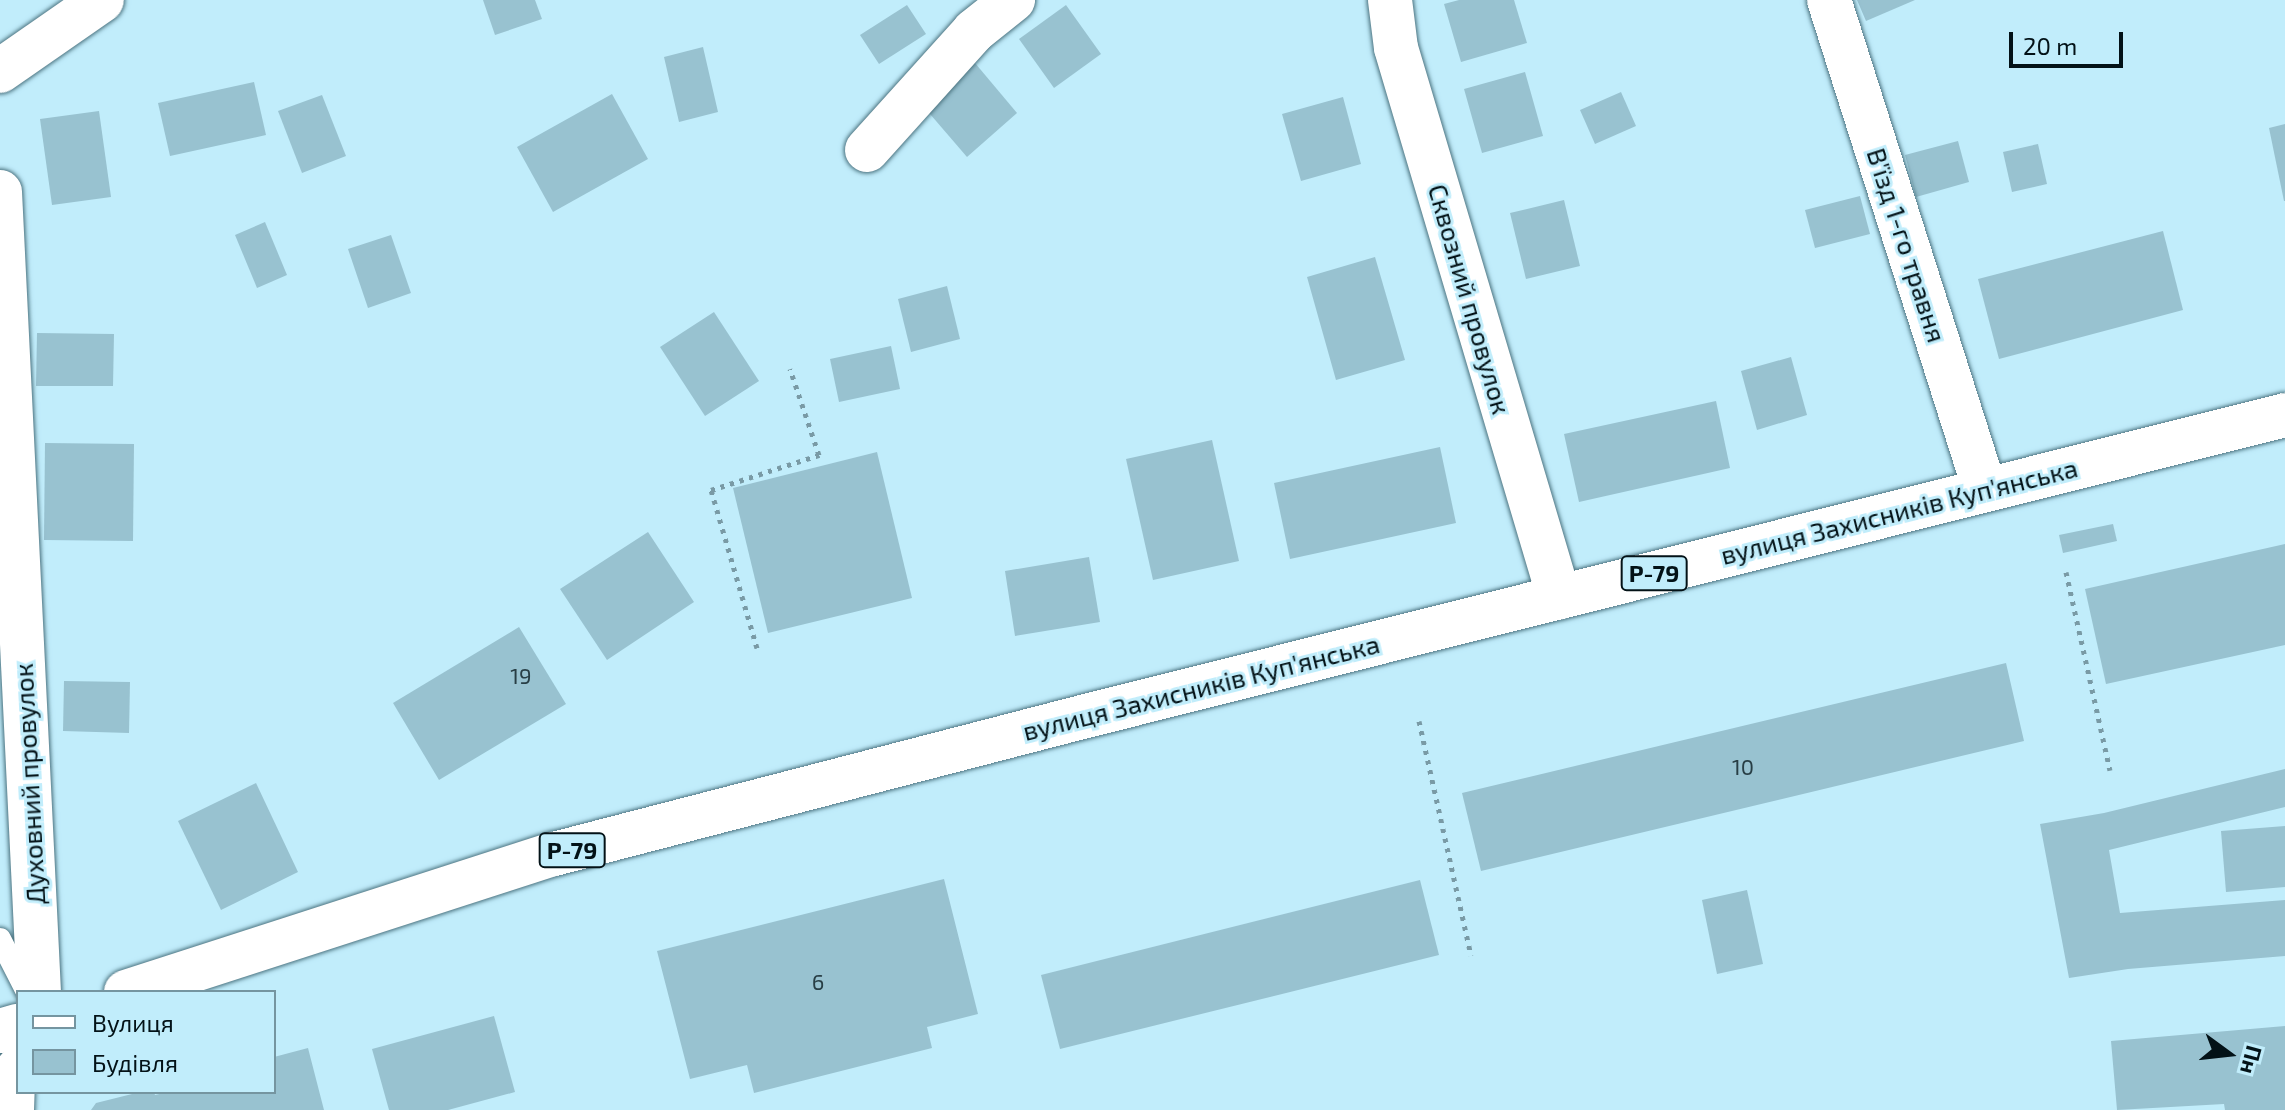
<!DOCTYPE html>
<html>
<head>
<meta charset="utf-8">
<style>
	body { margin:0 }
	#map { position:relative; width:2285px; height:1110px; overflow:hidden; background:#c1edfb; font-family:"Exo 2",sans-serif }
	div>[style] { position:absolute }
	.building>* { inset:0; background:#98c2d0 }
	.path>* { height:5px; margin-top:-2.5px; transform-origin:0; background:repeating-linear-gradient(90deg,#799aa5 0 4px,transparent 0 10px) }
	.roads { filter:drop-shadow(0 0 2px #4c7481) drop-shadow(0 0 2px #4c7481) }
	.lane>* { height:22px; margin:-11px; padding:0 11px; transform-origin:11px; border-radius:11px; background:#fff }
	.street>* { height:44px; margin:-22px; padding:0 22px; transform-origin:22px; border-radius:22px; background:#fff }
	.primary>* { height:44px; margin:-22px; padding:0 22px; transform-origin:22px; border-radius:22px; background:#fff }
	span { translate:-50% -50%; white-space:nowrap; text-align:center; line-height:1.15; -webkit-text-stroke:6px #c1edfb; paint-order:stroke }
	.number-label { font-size:22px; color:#283e45 }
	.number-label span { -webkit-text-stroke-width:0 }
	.shield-label span { padding:2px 6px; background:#c1edfb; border:2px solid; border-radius:6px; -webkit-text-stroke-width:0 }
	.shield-label { font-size:24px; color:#031217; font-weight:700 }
	.street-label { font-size:26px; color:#031217 }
	.legend { position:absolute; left:16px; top:990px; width:260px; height:104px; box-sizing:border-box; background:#c1edfb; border:2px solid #7595a0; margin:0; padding:10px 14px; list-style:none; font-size:24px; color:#031217 }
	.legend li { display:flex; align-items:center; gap:16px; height:40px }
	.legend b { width:40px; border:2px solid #7595a0 }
	.north { position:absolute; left:2189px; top:1014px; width:80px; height:80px; -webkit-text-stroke:6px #c1edfb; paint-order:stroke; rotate:105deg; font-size:22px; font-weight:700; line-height:32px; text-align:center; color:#031217 }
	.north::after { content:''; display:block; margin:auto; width:28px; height:36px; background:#031217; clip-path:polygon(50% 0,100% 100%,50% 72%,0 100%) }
	.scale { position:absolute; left:2009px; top:32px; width:114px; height:36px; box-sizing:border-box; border:4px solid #031217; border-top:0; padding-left:10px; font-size:24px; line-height:28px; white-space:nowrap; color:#031217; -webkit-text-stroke:6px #c1edfb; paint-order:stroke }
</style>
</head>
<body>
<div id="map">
	<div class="building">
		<i style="clip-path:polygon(483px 0,535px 0,542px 19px,495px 35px)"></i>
		<i style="clip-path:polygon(1459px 0,1514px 0,1527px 43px,1461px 62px,1444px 4px)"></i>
		<i style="clip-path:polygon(1857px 0,1915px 0,1866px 21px)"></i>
		<i style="clip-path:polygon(907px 5px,926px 34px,879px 64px,860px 35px)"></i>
		<i style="clip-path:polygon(1066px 5px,1101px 54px,1054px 88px,1019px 39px)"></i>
		<i style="clip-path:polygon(703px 47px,718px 112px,679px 122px,664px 57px)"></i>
		<i style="clip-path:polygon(975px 63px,1017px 113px,967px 157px,924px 107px)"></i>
		<i style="clip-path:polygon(1525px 72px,1543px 136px,1482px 153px,1464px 89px)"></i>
		<i style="clip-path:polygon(254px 82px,266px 135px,170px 156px,158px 103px)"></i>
		<i style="clip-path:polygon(1621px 92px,1636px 126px,1595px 144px,1580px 110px)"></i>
		<i style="clip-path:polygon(612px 94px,648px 159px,553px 212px,517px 147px)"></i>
		<i style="clip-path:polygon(322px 95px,346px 156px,302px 173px,278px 111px)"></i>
		<i style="clip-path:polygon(1343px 97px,1361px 164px,1301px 181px,1282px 114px)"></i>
		<i style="clip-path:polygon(99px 111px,111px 197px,52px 205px,40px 119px)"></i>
		<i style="clip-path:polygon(2285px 124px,2285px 201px,2284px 201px,2269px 128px)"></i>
		<i style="clip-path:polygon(1958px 141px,1969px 182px,1916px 197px,1905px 155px)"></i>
		<i style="clip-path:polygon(2038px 144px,2047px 184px,2012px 192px,2003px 152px)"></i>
		<i style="clip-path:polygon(1860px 196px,1870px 234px,1815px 248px,1805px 210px)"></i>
		<i style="clip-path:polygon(1564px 200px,1580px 266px,1526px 279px,1510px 213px)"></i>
		<i style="clip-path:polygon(265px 222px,287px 275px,257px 288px,235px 235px)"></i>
		<i style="clip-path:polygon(2163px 231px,2183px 310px,1999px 359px,1978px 279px)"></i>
		<i style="clip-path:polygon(391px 235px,411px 293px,368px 308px,348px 249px)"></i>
		<i style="clip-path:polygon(1375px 257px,1405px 360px,1336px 380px,1307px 277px)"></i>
		<i style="clip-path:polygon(947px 286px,960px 339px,911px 352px,898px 299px)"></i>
		<i style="clip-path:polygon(714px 312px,759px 381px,705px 416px,660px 347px)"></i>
		<i style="clip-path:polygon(37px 333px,114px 334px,113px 386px,36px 386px)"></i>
		<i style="clip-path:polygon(891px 346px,900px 389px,839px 402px,830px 359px)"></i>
		<i style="clip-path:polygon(1791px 357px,1807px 415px,1757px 430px,1741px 371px)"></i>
		<i style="clip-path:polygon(1716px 401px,1730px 468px,1579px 502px,1564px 434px)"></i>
		<i style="clip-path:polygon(1212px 440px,1239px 561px,1153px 580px,1126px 459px)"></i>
		<i style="clip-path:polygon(45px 443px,134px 444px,133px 541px,44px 540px)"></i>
		<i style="clip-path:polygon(1440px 447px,1456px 523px,1290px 559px,1274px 483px)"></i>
		<i style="clip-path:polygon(877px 452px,912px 598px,768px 633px,733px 488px)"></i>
		<i style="clip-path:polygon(2113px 524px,2117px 541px,2063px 553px,2059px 535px)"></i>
		<i style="clip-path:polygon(648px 532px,694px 602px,607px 660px,560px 589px)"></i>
		<i style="clip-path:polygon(2285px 544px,2285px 645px,2106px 684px,2085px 589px)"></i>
		<i style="clip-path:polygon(1089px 557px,1100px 622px,1015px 636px,1005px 571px)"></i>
		<i style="clip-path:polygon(519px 627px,566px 704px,439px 780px,393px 703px)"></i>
		<i style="clip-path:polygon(2006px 663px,2024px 741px,1481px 871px,1462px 793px)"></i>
		<i style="clip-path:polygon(64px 681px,130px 682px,129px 733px,63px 731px)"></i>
		<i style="clip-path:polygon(2285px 769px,2285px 807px,2109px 850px,2120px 913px,2285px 900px,2285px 956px,2128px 969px,2069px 978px,2040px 824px,2104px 813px)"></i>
		<i style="clip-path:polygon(256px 783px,298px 872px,221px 910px,178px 821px)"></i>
		<i style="clip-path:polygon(2285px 826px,2285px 887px,2226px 892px,2221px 831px)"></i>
		<i style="clip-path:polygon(944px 879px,978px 1014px,927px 1027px,932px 1048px,754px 1093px,747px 1065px,690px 1079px,657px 951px)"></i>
		<i style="clip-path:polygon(1420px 880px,1439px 955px,1060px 1049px,1041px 975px)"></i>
		<i style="clip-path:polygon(1747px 890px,1763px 964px,1717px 974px,1702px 900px)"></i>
		<i style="clip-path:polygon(494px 1016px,515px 1092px,448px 1110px,389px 1110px,372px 1049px)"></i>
		<i style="clip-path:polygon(2285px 1026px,2285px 1110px,2225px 1110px,2224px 1104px,2117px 1110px,2111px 1041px)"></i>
		<i style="clip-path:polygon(308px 1048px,324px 1110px,91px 1110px,96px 1103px,140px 1092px,154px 1092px,155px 1095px,168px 1092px,274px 1092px,274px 1057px)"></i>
	</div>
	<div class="path">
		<i style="left:2066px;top:572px;width:203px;rotate:77.5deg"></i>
		<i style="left:757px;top:648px;width:165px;rotate:-106.2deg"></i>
		<i style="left:711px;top:490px;width:114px;rotate:-18deg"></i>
		<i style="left:819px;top:455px;width:91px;rotate:-108.6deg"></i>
		<i style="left:1419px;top:721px;width:240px;rotate:77.5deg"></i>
	</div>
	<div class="roads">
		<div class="lane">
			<i style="left:0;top:939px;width:59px;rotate:63deg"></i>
		</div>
		<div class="street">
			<i style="left:1390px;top:0;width:48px;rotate:82.9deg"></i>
			<i style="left:1396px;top:48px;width:573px;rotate:73.46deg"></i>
			<i style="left:1829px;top:0;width:514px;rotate:72.34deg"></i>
			<i style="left:0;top:71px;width:124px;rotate:-34.8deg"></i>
			<i style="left:867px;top:150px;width:160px;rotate:-48deg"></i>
			<i style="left:974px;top:31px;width:50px;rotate:-38.5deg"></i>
			<i style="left:0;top:192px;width:801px;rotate:87.21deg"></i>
		</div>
		<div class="primary">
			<i style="left:126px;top:992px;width:450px;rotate:-17.9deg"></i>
			<i style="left:554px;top:854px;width:554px;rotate:-14.54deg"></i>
			<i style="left:1090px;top:715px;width:1232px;rotate:-14.09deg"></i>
			<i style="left:0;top:1031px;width:19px;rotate:-16deg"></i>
			<i style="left:12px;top:1110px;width:30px;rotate:-88deg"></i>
			<i style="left:13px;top:1080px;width:12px;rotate:-66deg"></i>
		</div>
	</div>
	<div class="number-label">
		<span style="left:521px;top:676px">19</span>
		<span style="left:1743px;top:767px">10</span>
		<span style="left:818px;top:982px">6</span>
	</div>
	<div class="shield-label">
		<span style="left:1654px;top:573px">Р-79</span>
		<span style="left:572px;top:850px">Р-79</span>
	</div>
	<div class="street-label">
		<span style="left:1907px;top:245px;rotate:72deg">В'їзд 1-го травня</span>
		<span style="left:1470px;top:299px;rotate:74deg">Сквозний провулок</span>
		<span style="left:1899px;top:511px;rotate:-14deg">вулиця Захисників Куп'янська</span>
		<span style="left:1201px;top:687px;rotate:-14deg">вулиця Захисників Куп'янська</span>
		<span style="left:29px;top:784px;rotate:-93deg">Духовний провулок</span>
	</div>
	<ul class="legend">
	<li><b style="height:10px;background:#fff"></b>Вулиця</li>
	<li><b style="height:22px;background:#98c2d0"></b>Будівля</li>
	</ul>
	<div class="north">Пн</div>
	<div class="scale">20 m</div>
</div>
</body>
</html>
